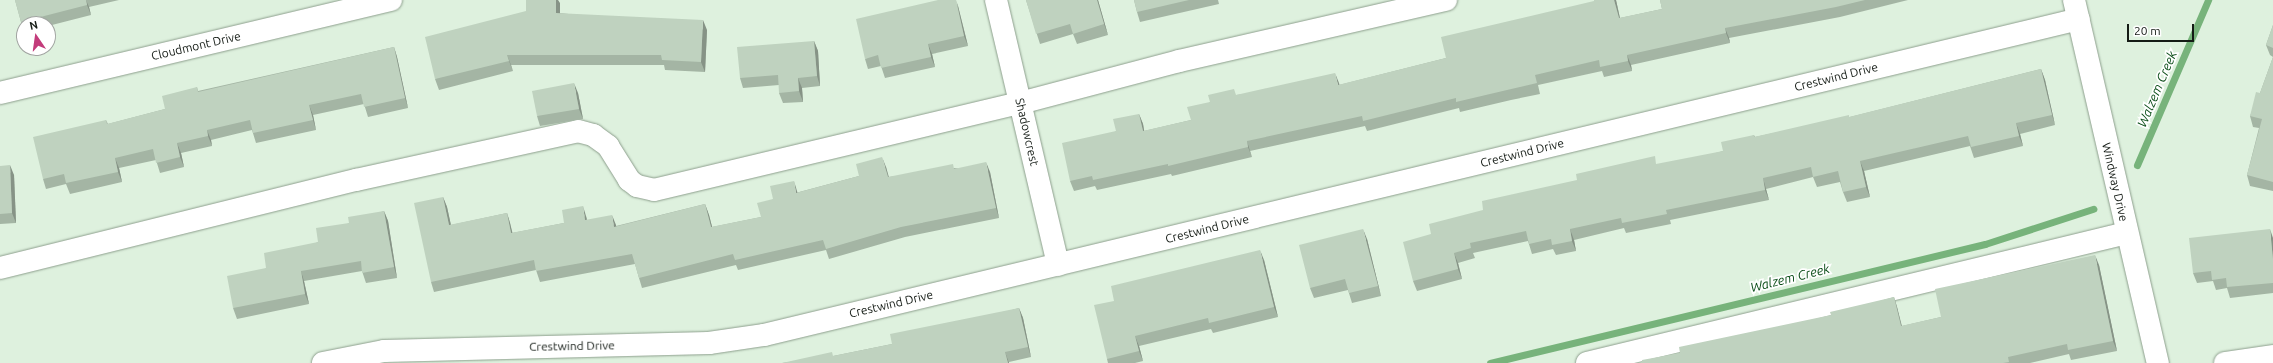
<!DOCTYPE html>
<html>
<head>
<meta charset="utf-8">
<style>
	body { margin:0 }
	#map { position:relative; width:2273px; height:363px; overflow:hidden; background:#def1de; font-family:Ubuntu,sans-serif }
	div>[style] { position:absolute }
	.stream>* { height:7px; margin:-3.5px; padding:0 3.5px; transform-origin:3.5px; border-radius:3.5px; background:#77b37b }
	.roads { filter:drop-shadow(0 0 1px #8d9f8d) drop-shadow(0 0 1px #8d9f8d) }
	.minor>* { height:22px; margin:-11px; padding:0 11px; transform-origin:11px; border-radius:11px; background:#fff }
	.wall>* { inset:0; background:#a4b5a4 }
	.shaded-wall>* { inset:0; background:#869386 }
	.building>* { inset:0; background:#bfd2bf }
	span { translate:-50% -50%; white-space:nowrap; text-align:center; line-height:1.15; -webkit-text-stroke:3.5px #fff; paint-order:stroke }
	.street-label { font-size:12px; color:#141b15 }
	.water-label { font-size:13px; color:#0b4e18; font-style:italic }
	.north { position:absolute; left:16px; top:16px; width:40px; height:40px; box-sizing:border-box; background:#fff; border:1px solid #a1a4a1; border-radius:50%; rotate:347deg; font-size:11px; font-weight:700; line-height:16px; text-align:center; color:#141b15 }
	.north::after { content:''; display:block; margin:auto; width:14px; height:18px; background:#c33c7b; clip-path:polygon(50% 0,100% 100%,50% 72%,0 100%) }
	.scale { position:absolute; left:2127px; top:24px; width:67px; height:18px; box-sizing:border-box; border:2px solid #141b15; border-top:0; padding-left:5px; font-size:12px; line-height:14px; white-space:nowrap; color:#141b15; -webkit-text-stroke:3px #fff; paint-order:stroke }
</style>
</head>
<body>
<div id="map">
	<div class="stream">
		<i style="left:2137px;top:165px;width:180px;rotate:-66.7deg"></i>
		<i style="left:1490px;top:363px;width:509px;rotate:-13.52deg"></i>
		<i style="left:1985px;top:244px;width:114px;rotate:-18deg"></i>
	</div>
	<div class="roads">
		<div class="minor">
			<i style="left:996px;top:0;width:272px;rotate:76.8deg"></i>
			<i style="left:2074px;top:0;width:373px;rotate:77deg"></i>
			<i style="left:0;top:93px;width:402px;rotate:-13.4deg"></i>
			<i style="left:0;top:268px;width:367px;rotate:-13.9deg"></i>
			<i style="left:356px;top:180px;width:227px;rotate:-12.4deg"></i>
			<i style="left:578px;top:131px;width:16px;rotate:15deg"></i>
			<i style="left:593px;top:135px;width:19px;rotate:36deg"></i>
			<i style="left:608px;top:146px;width:40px;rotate:58deg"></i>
			<i style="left:629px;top:180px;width:10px;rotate:37deg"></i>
			<i style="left:637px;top:186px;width:17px;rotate:13deg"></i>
			<i style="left:654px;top:190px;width:376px;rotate:-13.4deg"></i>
			<i style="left:1020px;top:103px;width:164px;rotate:-14.8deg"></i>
			<i style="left:1179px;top:61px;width:274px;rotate:-12.9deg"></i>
			<i style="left:323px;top:363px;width:62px;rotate:-11.1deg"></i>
			<i style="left:384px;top:351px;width:325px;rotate:-1.4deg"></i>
			<i style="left:709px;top:343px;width:56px;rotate:-8.3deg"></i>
			<i style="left:764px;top:335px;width:1352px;rotate:-13.51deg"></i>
			<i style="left:1587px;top:363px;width:555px;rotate:-13.54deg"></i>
			<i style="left:2225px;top:363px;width:49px;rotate:-8.3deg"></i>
		</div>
	</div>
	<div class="wall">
		<i style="clip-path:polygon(15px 0,119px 0,89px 7px,91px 15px,48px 26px,48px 24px,24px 24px,24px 30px,21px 22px)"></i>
		<i style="clip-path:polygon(1026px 0,1098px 0,1108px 35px,1077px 44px,1073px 34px,1040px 44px)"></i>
		<i style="clip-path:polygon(1134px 0,1218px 0,1219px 4px,1140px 22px,1137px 12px)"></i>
		<i style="clip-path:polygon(1616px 0,1620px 18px,1662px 9px,1660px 0,1908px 0,1840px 17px,1729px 38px,1730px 43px,1631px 65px,1632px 71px,1604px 77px,1602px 71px,1538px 85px,1540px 94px,1511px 100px,1460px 112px,1459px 108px,1367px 131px,1365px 126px,1250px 151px,1252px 157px,1172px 176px,1171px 174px,1097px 190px,1095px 186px,1074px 191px,1070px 181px,1116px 131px,1139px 114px,1143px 124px,1144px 131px,1191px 120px,1210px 102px,1236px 95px,1339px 85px,1446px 58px)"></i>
		<i style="clip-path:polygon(560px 3px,560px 13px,707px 30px,705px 72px,665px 70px,664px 65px,511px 65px,513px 71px,439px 90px,435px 79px)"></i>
		<i style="clip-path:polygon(958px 6px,968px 46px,932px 54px,935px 67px,885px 78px,881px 66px,868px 69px,865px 59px)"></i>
		<i style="clip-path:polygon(2273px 25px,2273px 57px,2270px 55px,2266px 45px)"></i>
		<i style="clip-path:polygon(814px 41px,818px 51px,820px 86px,802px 88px,803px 102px,783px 103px,779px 93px,779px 85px,743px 88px,740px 78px)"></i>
		<i style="clip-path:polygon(394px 47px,397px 57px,408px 108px,368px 117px,364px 104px,313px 115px,316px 130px,256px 143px,252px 130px,211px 140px,212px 146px,181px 153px,184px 167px,160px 173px,156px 160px,119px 168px,122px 182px,70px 194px,66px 184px,46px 189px,43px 179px,106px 120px,108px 124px,165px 109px,197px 87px,198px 91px)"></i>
		<i style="clip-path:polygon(2273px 57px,2273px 191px,2250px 186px,2247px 175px,2259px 128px,2253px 127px,2250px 116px,2260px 93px)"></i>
		<i style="clip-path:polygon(2041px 69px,2045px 80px,2055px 125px,2020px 134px,2023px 146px,1974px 158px,1970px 146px,1864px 171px,1870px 197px,1847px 202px,1843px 192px,1840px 182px,1817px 187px,1813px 177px,1766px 189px,1769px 200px,1670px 220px,1671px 224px,1626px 233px,1624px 228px,1574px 240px,1576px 251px,1556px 255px,1553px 249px,1532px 254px,1528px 241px,1473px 253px,1475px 258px,1458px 263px,1462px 279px,1417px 291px,1413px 281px,1431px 234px,1723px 151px,1754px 135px,1755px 137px,1850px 117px)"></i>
		<i style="clip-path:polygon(578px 93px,583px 119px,540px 126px,537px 116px)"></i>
		<i style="clip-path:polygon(0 166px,14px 175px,16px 223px,0 224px)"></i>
		<i style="clip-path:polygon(886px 167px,889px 177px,954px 168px,990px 172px,999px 218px,905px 237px,829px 259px,826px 250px,738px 270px,736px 265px,642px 288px,639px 278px,635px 264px,540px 282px,536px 270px,434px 292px,431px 282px,443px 197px,447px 207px,451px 225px,507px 213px,510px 223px,512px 233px,564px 223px,586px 216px,587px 220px,616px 225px,616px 226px,705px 204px,709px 215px,712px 227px,761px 217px,773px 199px,859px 176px)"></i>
		<i style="clip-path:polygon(384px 211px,388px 221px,397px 278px,366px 283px,362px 271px,304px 281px,309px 304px,237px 319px,233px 308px,266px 268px,318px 242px,349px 223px)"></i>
		<i style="clip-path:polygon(2273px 238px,2273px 293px,2230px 298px,2227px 288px,2216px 290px,2213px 281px,2197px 283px,2193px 273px)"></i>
		<i style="clip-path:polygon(1367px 239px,1381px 296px,1352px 303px,1348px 290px,1314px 298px,1310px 288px)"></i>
		<i style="clip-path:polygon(1264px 260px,1278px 317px,1213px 333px,1211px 329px,1139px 346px,1143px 361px,1135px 363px,1108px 363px,1107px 359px,1114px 301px)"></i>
		<i style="clip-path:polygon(2099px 265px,2117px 351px,2071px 360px,2069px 354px,2030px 363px,1642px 363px,1831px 315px,1894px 297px,1897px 307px,1902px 326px,1941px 317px)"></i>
		<i style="clip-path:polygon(1019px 308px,1023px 318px,1031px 357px,1009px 362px,1009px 363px,782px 363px,833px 356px,892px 344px)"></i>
	</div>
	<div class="shaded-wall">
		<i style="clip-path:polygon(86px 0,89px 7px,91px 15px,87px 5px)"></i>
		<i style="clip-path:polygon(556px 0,558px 0,560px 3px,560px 23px,556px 13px)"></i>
		<i style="clip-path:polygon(956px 0,958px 6px,968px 46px,964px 36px)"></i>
		<i style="clip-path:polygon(1097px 0,1098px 0,1108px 35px,1104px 24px)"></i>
		<i style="clip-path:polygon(1614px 0,1616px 0,1622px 28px,1619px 18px)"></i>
		<i style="clip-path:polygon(703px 20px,707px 30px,705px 72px,701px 62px)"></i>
		<i style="clip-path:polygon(1725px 28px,1729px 38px,1730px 43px,1726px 33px)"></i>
		<i style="clip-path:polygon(814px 41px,818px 51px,820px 86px,817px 76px)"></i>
		<i style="clip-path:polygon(928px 44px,932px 54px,935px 67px,931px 57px)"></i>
		<i style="clip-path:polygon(394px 47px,397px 57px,408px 108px,405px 98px)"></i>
		<i style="clip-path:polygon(507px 55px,511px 65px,513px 71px,509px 61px)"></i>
		<i style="clip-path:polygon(1627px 55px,1631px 65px,1632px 71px,1628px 61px)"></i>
		<i style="clip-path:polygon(2041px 69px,2045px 80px,2055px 125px,2052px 115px)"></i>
		<i style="clip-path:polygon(1335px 73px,1339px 83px,1342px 95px,1338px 85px)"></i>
		<i style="clip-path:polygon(798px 78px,802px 88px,803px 102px,799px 91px)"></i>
		<i style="clip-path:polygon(574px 83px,578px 93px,583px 119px,579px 109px)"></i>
		<i style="clip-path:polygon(309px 105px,313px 115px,316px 130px,313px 120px)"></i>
		<i style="clip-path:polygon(1139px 114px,1143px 124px,1146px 141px,1143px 131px)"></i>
		<i style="clip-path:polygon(2016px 123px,2020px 134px,2023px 146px,2019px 136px)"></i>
		<i style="clip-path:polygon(207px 130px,211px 140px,212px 146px,208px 136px)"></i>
		<i style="clip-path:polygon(1247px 141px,1250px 151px,1252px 157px,1248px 147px)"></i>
		<i style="clip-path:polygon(177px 143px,181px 153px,184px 167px,180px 157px)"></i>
		<i style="clip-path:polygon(882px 157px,886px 167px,891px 187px)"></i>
		<i style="clip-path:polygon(115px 158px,119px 168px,122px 182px,118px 172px)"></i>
		<i style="clip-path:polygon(1860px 161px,1864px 171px,1870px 197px,1866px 187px)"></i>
		<i style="clip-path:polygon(986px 162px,990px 172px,999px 218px,996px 208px)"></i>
		<i style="clip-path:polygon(10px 165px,14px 175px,16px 223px,12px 213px)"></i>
		<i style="clip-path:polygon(1763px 178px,1769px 200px,1765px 190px)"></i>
		<i style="clip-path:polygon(794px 181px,797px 191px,800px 203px,796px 193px)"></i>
		<i style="clip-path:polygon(443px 197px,447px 207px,453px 235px,449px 225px)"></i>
		<i style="clip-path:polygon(705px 204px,709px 215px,715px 238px,711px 227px)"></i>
		<i style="clip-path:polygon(583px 206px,586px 216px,589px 230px,585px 220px)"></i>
		<i style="clip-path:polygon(384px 211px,388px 221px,397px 278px,394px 267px)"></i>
		<i style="clip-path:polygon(507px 213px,510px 223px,515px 243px,511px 233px)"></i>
		<i style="clip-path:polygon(612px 215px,616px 225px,618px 237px,614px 227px)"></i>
		<i style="clip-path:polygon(1363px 229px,1367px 239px,1381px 296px,1378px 286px)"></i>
		<i style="clip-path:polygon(1570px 229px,1574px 240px,1576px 251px,1572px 241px)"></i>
		<i style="clip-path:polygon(2270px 229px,2273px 238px,2273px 259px)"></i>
		<i style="clip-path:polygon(1260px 250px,1264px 260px,1278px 317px,1274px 307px)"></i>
		<i style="clip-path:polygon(1454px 253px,1458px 263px,1462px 279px,1458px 269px)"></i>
		<i style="clip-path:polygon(2095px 255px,2099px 265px,2117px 351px,2113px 341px)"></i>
		<i style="clip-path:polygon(301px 271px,304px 281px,309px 304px,305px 294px)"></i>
		<i style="clip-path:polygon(1894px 297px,1897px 307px,1904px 336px,1901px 326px)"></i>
		<i style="clip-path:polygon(1019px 308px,1023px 318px,1031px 357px,1028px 347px)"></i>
		<i style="clip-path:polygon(1135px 336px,1139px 346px,1143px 361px,1139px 351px)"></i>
		<i style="clip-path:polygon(1005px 352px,1009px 363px,1008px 363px)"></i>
	</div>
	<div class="building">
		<i style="clip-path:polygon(15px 0,86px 0,87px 5px,21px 22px)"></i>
		<i style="clip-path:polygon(526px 0,556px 0,556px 13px,703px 20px,701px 62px,662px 60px,661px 55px,507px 55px,509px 61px,435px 79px,425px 37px,526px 11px)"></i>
		<i style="clip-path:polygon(938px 0,956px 0,964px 36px,928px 44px,931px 57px,881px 68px,878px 55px,865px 59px,856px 19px)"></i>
		<i style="clip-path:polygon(1026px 0,1097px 0,1104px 24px,1073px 34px,1070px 24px,1036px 34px)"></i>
		<i style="clip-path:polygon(1134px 0,1189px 0,1137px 12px)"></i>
		<i style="clip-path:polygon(1594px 0,1614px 0,1619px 18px,1662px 9px,1660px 0,1865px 0,1836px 7px,1725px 28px,1726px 33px,1627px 55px,1628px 61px,1600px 67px,1599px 60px,1535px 75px,1537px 83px,1507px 90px,1456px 102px,1456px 98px,1363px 121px,1362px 116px,1247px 141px,1248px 147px,1168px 166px,1168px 164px,1093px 180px,1092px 176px,1070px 181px,1062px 143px,1116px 131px,1113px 119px,1139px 114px,1143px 131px,1191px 120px,1187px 107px,1210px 102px,1208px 95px,1234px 89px,1236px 95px,1335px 73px,1338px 85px,1446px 58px,1441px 37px,1594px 1px)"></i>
		<i style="clip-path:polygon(2273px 25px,2273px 48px,2266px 45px)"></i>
		<i style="clip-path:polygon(814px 41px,817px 76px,798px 78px,799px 91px,779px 93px,778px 75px,740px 78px,737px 47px)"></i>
		<i style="clip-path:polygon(394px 47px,405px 98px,364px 107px,361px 94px,309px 105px,313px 120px,253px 133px,250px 120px,207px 130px,208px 136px,177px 143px,180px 157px,156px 163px,153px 149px,115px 158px,118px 172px,66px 183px,64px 174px,43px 179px,33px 137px,106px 120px,107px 124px,165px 109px,162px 96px,197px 87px,198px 92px)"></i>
		<i style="clip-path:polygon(2273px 57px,2273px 182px,2247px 175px,2262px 119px,2250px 116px,2256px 92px,2260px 93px)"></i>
		<i style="clip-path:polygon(2041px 69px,2052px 115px,2016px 123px,2019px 136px,1971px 147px,1968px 136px,1860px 161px,1866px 187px,1843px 192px,1838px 171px,1813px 177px,1811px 167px,1763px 178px,1765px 190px,1666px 210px,1667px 214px,1622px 223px,1621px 218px,1570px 229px,1572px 241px,1552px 245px,1551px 239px,1529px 244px,1526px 231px,1470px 243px,1471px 248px,1454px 253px,1458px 269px,1413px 281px,1403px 242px,1431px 234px,1429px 224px,1483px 210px,1482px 201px,1577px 180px,1576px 174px,1655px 156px,1656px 164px,1723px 151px,1721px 142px,1754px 135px,1754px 137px,1849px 115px,1849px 117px)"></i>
		<i style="clip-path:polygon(574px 83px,579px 109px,537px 116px,532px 91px)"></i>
		<i style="clip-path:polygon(882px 157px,888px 177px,953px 164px,954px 169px,986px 162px,996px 208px,901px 227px,826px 249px,823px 240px,735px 260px,733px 254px,639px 278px,632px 254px,536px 271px,534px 260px,431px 282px,414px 203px,443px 197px,449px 225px,507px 213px,511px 233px,564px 223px,562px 210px,583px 206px,585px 220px,612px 215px,614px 227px,705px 204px,711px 227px,761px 217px,757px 203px,773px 199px,770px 186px,794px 181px,796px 193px,859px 176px,856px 164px)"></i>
		<i style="clip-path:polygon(10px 165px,12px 213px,0 214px,0 166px)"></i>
		<i style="clip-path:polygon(384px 211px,394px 267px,362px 273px,361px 261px,301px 271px,305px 294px,233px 308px,227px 276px,266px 268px,264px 253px,318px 242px,316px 228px,349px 223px,348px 217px)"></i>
		<i style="clip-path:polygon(1363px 229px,1378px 286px,1349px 293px,1345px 279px,1310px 288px,1299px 245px)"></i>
		<i style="clip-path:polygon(2270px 229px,2273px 259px,2273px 283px,2227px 287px,2226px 278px,2212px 280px,2211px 271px,2193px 273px,2189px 238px)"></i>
		<i style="clip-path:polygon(1260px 250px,1274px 307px,1209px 323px,1208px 318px,1135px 336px,1139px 351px,1107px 359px,1094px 305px,1114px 301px,1111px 286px)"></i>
		<i style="clip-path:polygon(2095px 255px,2113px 341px,2068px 350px,2067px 344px,2008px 357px,2009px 362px,2003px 363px,1642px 363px,1642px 360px,1680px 353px,1679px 347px,1831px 315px,1830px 312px,1894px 297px,1901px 326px,1941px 317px,1935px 289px)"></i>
		<i style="clip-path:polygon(1019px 308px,1028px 347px,1005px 352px,1008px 363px,782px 363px,832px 352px,833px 356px,892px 344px,890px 334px)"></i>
	</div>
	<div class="street-label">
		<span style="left:196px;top:46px;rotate:-13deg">Cloudmont Drive</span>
		<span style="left:1836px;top:77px;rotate:-14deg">Crestwind Drive</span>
		<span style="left:1027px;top:132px;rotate:77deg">Shadowcrest</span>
		<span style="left:1522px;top:153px;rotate:-14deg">Crestwind Drive</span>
		<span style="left:2115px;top:182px;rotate:77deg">Windway Drive</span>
		<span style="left:1207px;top:229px;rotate:-14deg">Crestwind Drive</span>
		<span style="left:891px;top:304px;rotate:-13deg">Crestwind Drive</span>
		<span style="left:572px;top:346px;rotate:-1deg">Crestwind Drive</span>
	</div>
	<div class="water-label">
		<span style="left:2157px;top:89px;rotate:-67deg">Walzem Creek</span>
		<span style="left:1790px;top:278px;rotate:-14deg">Walzem Creek</span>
	</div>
	<div class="north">N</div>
	<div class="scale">20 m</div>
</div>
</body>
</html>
